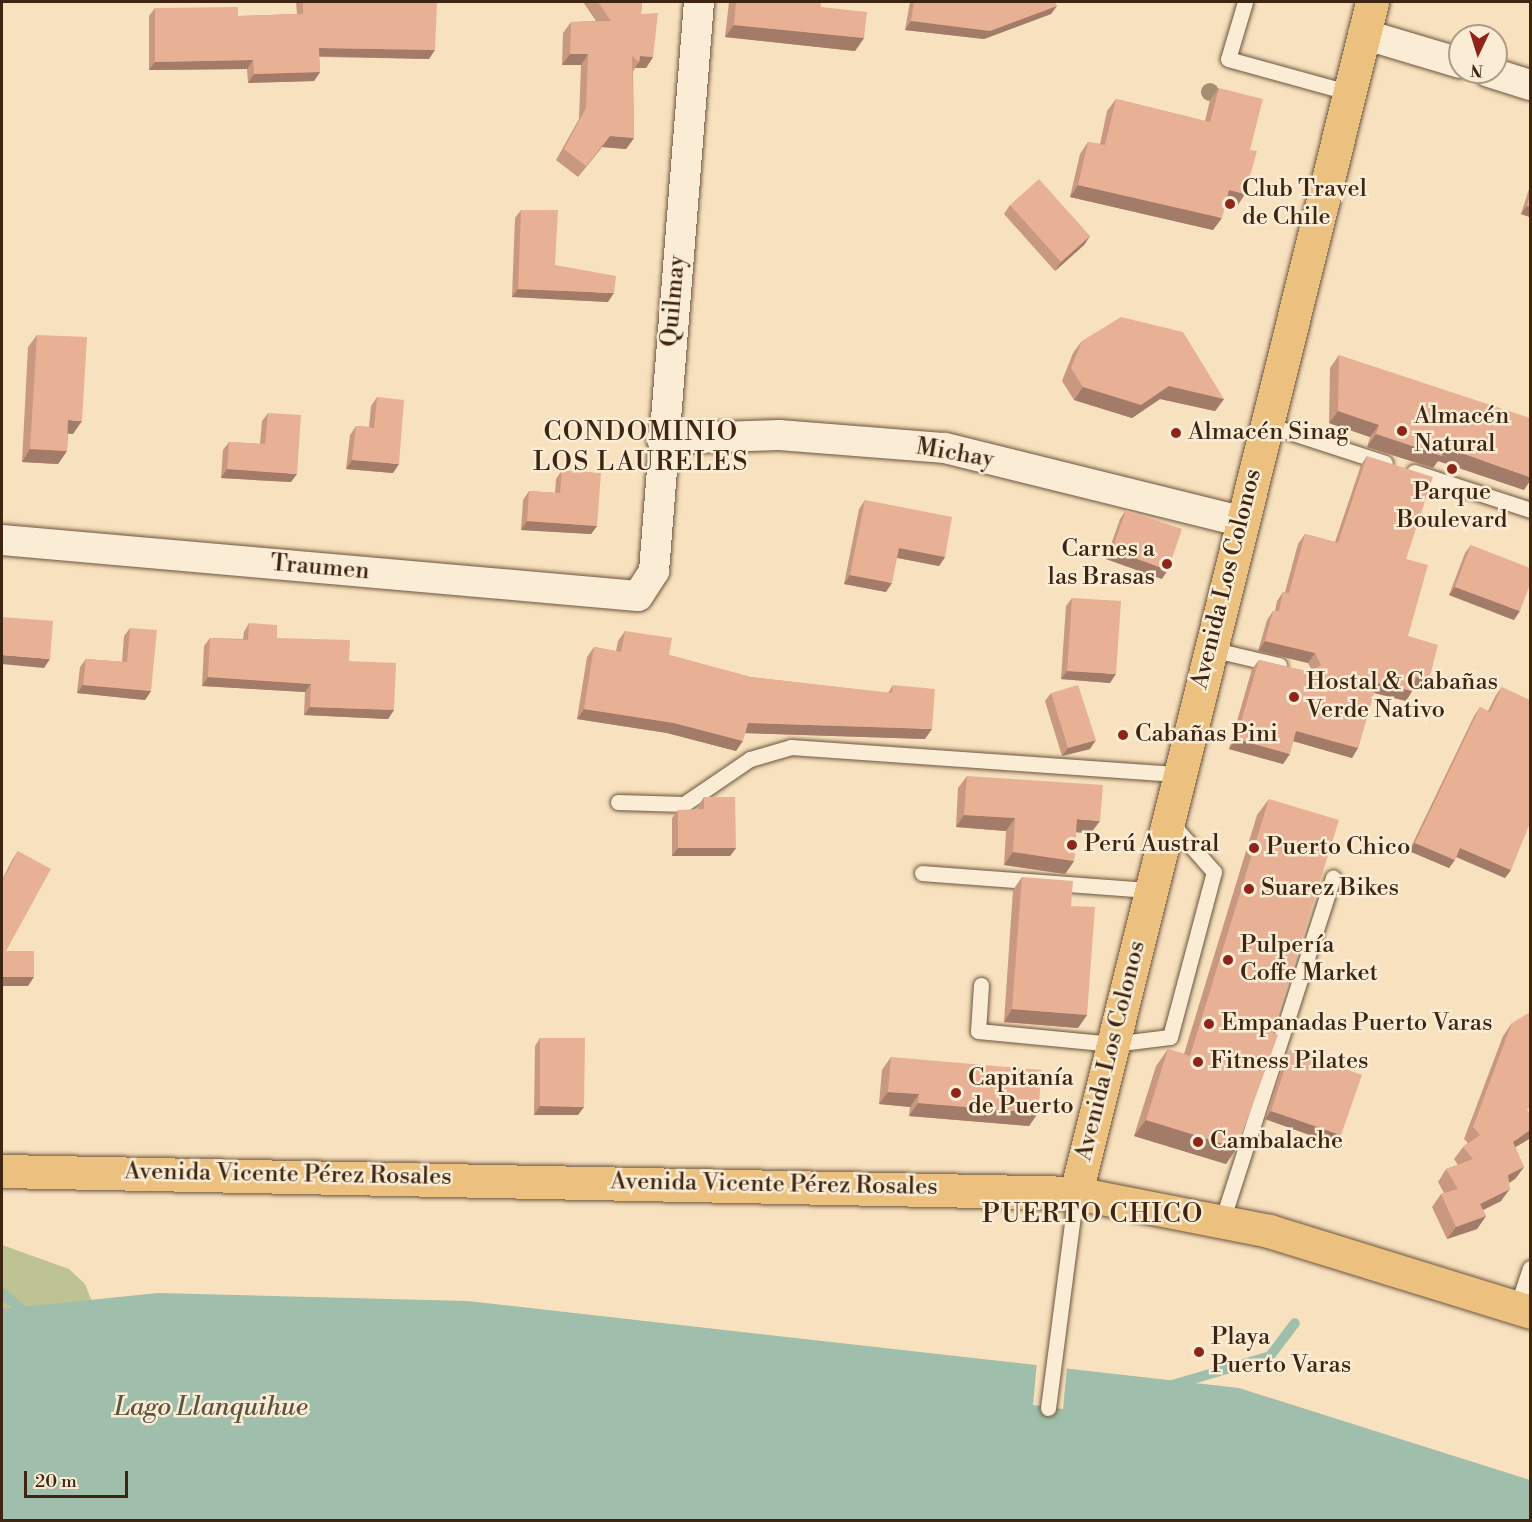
<!DOCTYPE html>
<html>
<head>
<meta charset="utf-8">
<style>
	body { margin:0 }
	#map { position:relative; width:1532px; height:1522px; overflow:hidden; background:#f8e1be; font-family:"Libre Bodoni",serif }
	div>[style] { position:absolute }
	.green>* { inset:0; background:#bdc392 }
	.water>* { inset:0; background:#9fbeab }
	.pier>* { inset:0; background:#f8e1be }
	.stream>* { height:10px; margin:-5px; padding:0 5px; transform-origin:5px; border-radius:5px; background:#9fbeab }
	.roads { filter:drop-shadow(0 0 2px #6c543d) drop-shadow(0 0 2px #6c543d) }
	.lane>* { height:15px; margin:-7.5px; padding:0 7.5px; transform-origin:7.5px; border-radius:7.5px; background:#faecd5 }
	.street>* { height:30px; margin:-15px; padding:0 15px; transform-origin:15px; border-radius:15px; background:#faecd5 }
	.primary>* { height:33px; margin:-16.5px; padding:0 16.5px; transform-origin:16.5px; border-radius:16.5px; background:#ecc07f }
	.trees>* { width:18px; height:18px; margin:-9px; border-radius:50%; background:#a38f71 }
	.wall>* { inset:0; background:#c89880 }
	.shaded-wall>* { inset:0; background:#a27c68 }
	.building>* { inset:0; background:#e8b195 }
	.dots>* { width:16px; height:16px; translate:-50% -50%; box-sizing:border-box; border:3px solid #faecd5; border-radius:50% }
	span { translate:-50% -50%; white-space:nowrap; text-align:center; line-height:1.15; -webkit-text-stroke:5px #faecd5; paint-order:stroke }
	.poi-label { font-size:24px; color:#3e2512 }
	.left { translate:0 -50%; text-align:left }
	.right { translate:-100% -50%; text-align:right }
	.street-label { font-size:24px; color:#3e2512 }
	.neighbourhood-label { font-size:26px; color:#3e2512; letter-spacing:1.5px }
	.water-label { font-size:26px; color:#5b5340; font-style:italic }
	.frame { position:absolute; inset:0; border:3px solid #3e2512; pointer-events:none }
	.north { position:absolute; left:1448px; top:24px; width:60px; height:60px; box-sizing:border-box; background:#faecd5; border:2px solid #af9c87; border-radius:50%; rotate:184deg; font-size:16px; font-weight:700; line-height:24px; text-align:center; color:#3e2512 }
	.north::after { content:''; display:block; margin:auto; width:21px; height:27px; background:#8f2418; clip-path:polygon(50% 0,100% 100%,50% 72%,0 100%) }
	.scale { position:absolute; left:24px; top:1471px; width:104px; height:27px; box-sizing:border-box; border:3px solid #3e2512; border-top:0; padding-left:8px; font-size:18px; line-height:21px; white-space:nowrap; color:#3e2512; -webkit-text-stroke:4px #faecd5; paint-order:stroke }
</style>
</head>
<body>
<div id="map">
	<div class="green">
		<i style="clip-path:polygon(2px 1245px,69px 1269px,85px 1284px,97px 1314px,2px 1368px)"></i>
	</div>
	<div class="water">
		<i style="clip-path:polygon(158px 1293px,467px 1301px,1239px 1388px,1530px 1480px,1530px 1520px,2px 1520px,2px 1309px)"></i>
	</div>
	<div class="pier">
		<i style="clip-path:polygon(1037px 1362px,1067px 1367px,1063px 1409px,1033px 1405px)"></i>
	</div>
	<div class="stream">
		<i style="left:2px;top:1293px;width:35px;rotate:40deg"></i>
		<i style="left:1169px;top:1386px;width:105px;rotate:-16.5deg"></i>
		<i style="left:1270px;top:1356px;width:41px;rotate:-52.9deg"></i>
	</div>
	<div class="roads">
		<div class="lane">
			<i style="left:1245px;top:2px;width:59px;rotate:106.6deg"></i>
			<i style="left:1228px;top:59px;width:124px;rotate:15.4deg"></i>
			<i style="left:1265px;top:424px;width:126px;rotate:18deg"></i>
			<i style="left:1414px;top:472px;width:122px;rotate:18.1deg"></i>
			<i style="left:1210px;top:649px;width:71px;rotate:13.1deg"></i>
			<i style="left:618px;top:802px;width:66px;rotate:1.7deg"></i>
			<i style="left:684px;top:804px;width:80px;rotate:-34.3deg"></i>
			<i style="left:750px;top:759px;width:43px;rotate:-16.3deg"></i>
			<i style="left:791px;top:747px;width:389px;rotate:4deg"></i>
			<i style="left:922px;top:873px;width:229px;rotate:4.3deg"></i>
			<i style="left:981px;top:985px;width:46px;rotate:93.7deg"></i>
			<i style="left:978px;top:1031px;width:136px;rotate:5.5deg"></i>
			<i style="left:1113px;top:1044px;width:57px;rotate:-7deg"></i>
			<i style="left:1170px;top:1037px;width:171px;rotate:-75.1deg"></i>
			<i style="left:1214px;top:872px;width:67px;rotate:-131.3deg"></i>
			<i style="left:1222px;top:1221px;width:361px;rotate:-72.1deg"></i>
			<i style="left:1517px;top:1307px;width:41px;rotate:-71.6deg"></i>
			<i style="left:1048px;top:1408px;width:217px;rotate:-82.6deg"></i>
		</div>
		<div class="street">
			<i style="left:1363px;top:34px;width:101px;rotate:16.6deg"></i>
			<i style="left:1489px;top:72px;width:43px;rotate:17.6deg"></i>
			<i style="left:662px;top:439px;width:117px;rotate:-2deg"></i>
			<i style="left:779px;top:435px;width:167px;rotate:4.5deg"></i>
			<i style="left:945px;top:448px;width:305px;rotate:13.9deg"></i>
			<i style="left:2px;top:540px;width:638px;rotate:5.03deg"></i>
			<i style="left:638px;top:596px;width:30px;rotate:-57deg"></i>
			<i style="left:654px;top:571px;width:571px;rotate:-85.48deg"></i>
		</div>
		<div class="primary">
			<i style="left:2px;top:1171px;width:1074px;rotate:1.17deg"></i>
			<i style="left:1076px;top:1193px;width:197px;rotate:11.1deg"></i>
			<i style="left:1269px;top:1231px;width:273px;rotate:17.2deg"></i>
			<i style="left:1076px;top:1193px;width:1227px;rotate:-76.04deg"></i>
		</div>
	</div>
	<div class="trees">
		<i style="left:1210px;top:92px"></i>
	</div>
	<div class="wall">
		<i style="clip-path:polygon(296px 2px,437px 2px,429px 59px,319px 57px,320px 72px,314px 81px,248px 83px,247px 69px,149px 70px,149px 16px,155px 8px,238px 16px,297px 14px)"></i>
		<i style="clip-path:polygon(583px 2px,642px 2px,641px 14px,653px 57px,646px 68px,635px 68px,633px 72px,634px 138px,626px 149px,602px 147px,578px 177px,556px 160px,579px 119px,581px 65px,562px 65px,563px 33px,571px 22px,596px 21px)"></i>
		<i style="clip-path:polygon(729px 2px,821px 2px,821px 7px,864px 38px,855px 51px,725px 37px)"></i>
		<i style="clip-path:polygon(910px 2px,1055px 2px,1051px 14px,984px 39px,905px 30px)"></i>
		<i style="clip-path:polygon(1219px 88px,1250px 150px,1245px 194px,1237px 206px,1226px 204px,1213px 230px,1070px 197px,1080px 154px,1088px 142px,1100px 144px,1107px 111px,1116px 99px,1205px 121px,1210px 100px)"></i>
		<i style="clip-path:polygon(1530px 186px,1530px 217px,1521px 214px)"></i>
		<i style="clip-path:polygon(1010px 205px,1090px 236px,1084px 245px,1055px 271px,1004px 214px)"></i>
		<i style="clip-path:polygon(521px 210px,555px 265px,608px 302px,512px 297px,515px 218px)"></i>
		<i style="clip-path:polygon(37px 335px,73px 434px,68px 433px,67px 451px,58px 464px,22px 462px,28px 347px)"></i>
		<i style="clip-path:polygon(1082px 341px,1224px 399px,1215px 411px,1160px 399px,1132px 418px,1074px 400px,1062px 381px,1073px 353px)"></i>
		<i style="clip-path:polygon(1339px 355px,1524px 490px,1438px 461px,1433px 468px,1367px 447px,1370px 437px,1329px 423px,1330px 368px)"></i>
		<i style="clip-path:polygon(377px 397px,393px 473px,346px 469px,350px 435px,356px 426px,369px 427px,371px 406px)"></i>
		<i style="clip-path:polygon(268px 413px,291px 482px,221px 478px,223px 450px,229px 442px,260px 444px,262px 421px)"></i>
		<i style="clip-path:polygon(1367px 456px,1406px 559px,1408px 636px,1429px 680px,1422px 689px,1413px 687px,1412px 691px,1406px 701px,1374px 693px,1358px 748px,1352px 758px,1293px 741px,1283px 764px,1229px 749px,1252px 669px,1259px 660px,1310px 672px,1312px 671px,1308px 663px,1258px 651px,1267px 620px,1273px 611px,1275px 611px,1277px 601px,1283px 592px,1285px 592px,1298px 544px,1305px 534px,1335px 542px,1361px 465px)"></i>
		<i style="clip-path:polygon(562px 470px,597px 526px,591px 534px,521px 530px,523px 500px,529px 491px,555px 493px,556px 479px)"></i>
		<i style="clip-path:polygon(865px 500px,945px 557px,939px 566px,897px 558px,886px 592px,844px 584px,859px 509px)"></i>
		<i style="clip-path:polygon(1126px 510px,1162px 579px,1106px 559px,1120px 519px)"></i>
		<i style="clip-path:polygon(1471px 545px,1514px 620px,1449px 595px,1465px 553px)"></i>
		<i style="clip-path:polygon(1072px 598px,1110px 683px,1061px 679px,1066px 606px)"></i>
		<i style="clip-path:polygon(249px 623px,277px 638px,349px 661px,394px 710px,388px 719px,304px 715px,305px 692px,202px 686px,204px 646px,210px 638px,243px 639px,244px 632px)"></i>
		<i style="clip-path:polygon(130px 628px,151px 691px,145px 700px,77px 693px,80px 667px,86px 659px,122px 662px,124px 636px)"></i>
		<i style="clip-path:polygon(625px 631px,669px 655px,750px 677px,888px 693px,893px 685px,925px 739px,745px 733px,736px 751px,667px 733px,577px 719px,587px 657px,594px 647px,616px 651px,618px 641px)"></i>
		<i style="clip-path:polygon(1502px 687px,1511px 870px,1505px 878px,1456px 857px,1449px 868px,1409px 851px,1474px 716px,1480px 707px,1488px 711px,1496px 695px)"></i>
		<i style="clip-path:polygon(1051px 693px,1090px 749px,1062px 756px,1045px 701px)"></i>
		<i style="clip-path:polygon(967px 776px,1091px 833px,1076px 832px,1074px 861px,1065px 874px,1004px 865px,1006px 831px,956px 827px,958px 788px)"></i>
		<i style="clip-path:polygon(704px 797px,736px 848px,730px 856px,672px 856px,672px 818px,678px 810px,698px 810px,698px 806px)"></i>
		<i style="clip-path:polygon(1269px 799px,1226px 1164px,1134px 1136px,1156px 1066px,1168px 1049px,1184px 1054px,1257px 815px)"></i>
		<i style="clip-path:polygon(18px 851px,6px 951px,28px 986px,2px 986px,2px 880px,12px 860px)"></i>
		<i style="clip-path:polygon(1022px 877px,1071px 906px,1087px 1015px,1078px 1028px,1004px 1022px,1013px 890px)"></i>
		<i style="clip-path:polygon(1512px 1023px,1529px 1139px,1515px 1147px,1524px 1167px,1515px 1179px,1509px 1183px,1501px 1201px,1483px 1210px,1486px 1216px,1477px 1229px,1447px 1239px,1432px 1207px,1441px 1194px,1444px 1193px,1438px 1182px,1446px 1169px,1458px 1165px,1454px 1159px,1463px 1147px,1468px 1143px,1464px 1139px,1503px 1036px)"></i>
		<i style="clip-path:polygon(540px 1038px,578px 1115px,534px 1115px,535px 1046px)"></i>
		<i style="clip-path:polygon(1291px 1050px,1335px 1144px,1265px 1119px,1285px 1058px)"></i>
		<i style="clip-path:polygon(891px 1057px,1038px 1113px,1029px 1126px,909px 1116px,910px 1107px,879px 1104px,882px 1070px)"></i>
	</div>
	<div class="shaded-wall">
		<i style="clip-path:polygon(1057px 6px,1051px 14px,984px 39px,905px 30px,911px 21px)"></i>
		<i style="clip-path:polygon(734px 25px,864px 38px,855px 51px,725px 37px)"></i>
		<i style="clip-path:polygon(319px 48px,435px 50px,429px 59px,313px 56px)"></i>
		<i style="clip-path:polygon(570px 54px,588px 54px,581px 65px,562px 65px)"></i>
		<i style="clip-path:polygon(640px 56px,653px 57px,646px 68px,635px 68px,639px 62px)"></i>
		<i style="clip-path:polygon(253px 60px,247px 69px,149px 70px,155px 62px)"></i>
		<i style="clip-path:polygon(320px 72px,314px 81px,248px 83px,254px 74px)"></i>
		<i style="clip-path:polygon(610px 136px,634px 138px,626px 149px,602px 147px,578px 177px)"></i>
		<i style="clip-path:polygon(1078px 185px,1222px 218px,1213px 230px,1070px 197px)"></i>
		<i style="clip-path:polygon(1229px 190px,1245px 194px,1237px 206px,1221px 202px)"></i>
		<i style="clip-path:polygon(1527px 206px,1530px 207px,1530px 217px,1521px 214px)"></i>
		<i style="clip-path:polygon(1090px 236px,1084px 245px,1055px 271px,1061px 262px)"></i>
		<i style="clip-path:polygon(518px 289px,614px 293px,608px 302px,512px 297px)"></i>
		<i style="clip-path:polygon(1169px 386px,1224px 399px,1215px 411px,1160px 399px,1132px 418px,1074px 400px,1083px 387px)"></i>
		<i style="clip-path:polygon(1338px 411px,1379px 425px,1370px 437px,1329px 423px)"></i>
		<i style="clip-path:polygon(68px 420px,82px 421px,73px 434px,59px 433px)"></i>
		<i style="clip-path:polygon(1376px 434px,1444px 447px,1530px 477px,1530px 481px,1524px 490px,1438px 461px,1433px 468px,1367px 447px)"></i>
		<i style="clip-path:polygon(30px 449px,67px 451px,58px 464px,22px 462px)"></i>
		<i style="clip-path:polygon(352px 460px,399px 464px,393px 473px,346px 469px)"></i>
		<i style="clip-path:polygon(227px 469px,297px 474px,291px 482px,221px 478px)"></i>
		<i style="clip-path:polygon(527px 521px,597px 526px,591px 534px,521px 530px)"></i>
		<i style="clip-path:polygon(899px 548px,945px 557px,939px 566px,893px 557px)"></i>
		<i style="clip-path:polygon(1112px 550px,1168px 570px,1162px 579px,1106px 559px)"></i>
		<i style="clip-path:polygon(850px 575px,892px 583px,886px 592px,844px 584px)"></i>
		<i style="clip-path:polygon(1455px 587px,1520px 611px,1514px 620px,1449px 595px)"></i>
		<i style="clip-path:polygon(1265px 641px,1315px 653px,1308px 663px,1258px 651px)"></i>
		<i style="clip-path:polygon(2px 655px,50px 659px,44px 668px,2px 664px)"></i>
		<i style="clip-path:polygon(1067px 671px,1116px 674px,1110px 683px,1061px 679px)"></i>
		<i style="clip-path:polygon(208px 677px,311px 684px,305px 692px,202px 686px)"></i>
		<i style="clip-path:polygon(1416px 677px,1429px 680px,1422px 689px,1410px 686px)"></i>
		<i style="clip-path:polygon(1377px 683px,1412px 691px,1406px 701px,1371px 692px)"></i>
		<i style="clip-path:polygon(83px 685px,151px 691px,145px 700px,77px 693px)"></i>
		<i style="clip-path:polygon(310px 707px,394px 710px,388px 719px,304px 715px)"></i>
		<i style="clip-path:polygon(584px 709px,674px 723px,743px 741px,736px 751px,667px 733px,577px 719px)"></i>
		<i style="clip-path:polygon(748px 723px,932px 729px,925px 739px,741px 733px)"></i>
		<i style="clip-path:polygon(1296px 731px,1358px 748px,1352px 758px,1289px 740px)"></i>
		<i style="clip-path:polygon(1236px 739px,1290px 754px,1283px 764px,1229px 749px)"></i>
		<i style="clip-path:polygon(1096px 740px,1090px 749px,1062px 756px,1068px 748px)"></i>
		<i style="clip-path:polygon(964px 815px,1015px 818px,1006px 831px,956px 827px)"></i>
		<i style="clip-path:polygon(1077px 819px,1100px 821px,1091px 833px,1068px 832px)"></i>
		<i style="clip-path:polygon(1415px 843px,1455px 860px,1449px 868px,1409px 851px)"></i>
		<i style="clip-path:polygon(678px 848px,736px 848px,730px 856px,672px 856px)"></i>
		<i style="clip-path:polygon(1460px 848px,1511px 870px,1505px 878px,1454px 856px)"></i>
		<i style="clip-path:polygon(1013px 852px,1074px 861px,1065px 874px,1004px 865px)"></i>
		<i style="clip-path:polygon(2px 977px,34px 977px,28px 986px,2px 986px)"></i>
		<i style="clip-path:polygon(1012px 1009px,1087px 1015px,1078px 1028px,1004px 1022px)"></i>
		<i style="clip-path:polygon(888px 1092px,919px 1094px,910px 1107px,879px 1104px)"></i>
		<i style="clip-path:polygon(918px 1103px,1038px 1113px,1029px 1126px,909px 1116px)"></i>
		<i style="clip-path:polygon(540px 1106px,584px 1107px,578px 1115px,534px 1115px)"></i>
		<i style="clip-path:polygon(1271px 1111px,1341px 1135px,1335px 1144px,1265px 1119px)"></i>
		<i style="clip-path:polygon(1146px 1120px,1237px 1148px,1226px 1164px,1134px 1136px)"></i>
		<i style="clip-path:polygon(1530px 1130px,1530px 1136px,1529px 1139px,1504px 1154px,1513px 1142px)"></i>
		<i style="clip-path:polygon(1524px 1167px,1515px 1179px,1500px 1188px,1508px 1175px)"></i>
		<i style="clip-path:polygon(1510px 1189px,1501px 1201px,1471px 1216px,1480px 1204px)"></i>
		<i style="clip-path:polygon(1486px 1216px,1477px 1229px,1447px 1239px,1456px 1227px)"></i>
	</div>
	<div class="building">
		<i style="clip-path:polygon(303px 2px,437px 2px,435px 50px,319px 48px,320px 72px,254px 74px,253px 60px,155px 62px,155px 8px,238px 7px,238px 16px,303px 14px)"></i>
		<i style="clip-path:polygon(598px 2px,642px 2px,641px 14px,658px 13px,653px 57px,640px 56px,639px 62px,632px 56px,634px 138px,610px 136px,586px 166px,564px 149px,586px 108px,588px 54px,570px 54px,571px 22px,611px 21px)"></i>
		<i style="clip-path:polygon(736px 2px,821px 2px,821px 7px,867px 12px,864px 38px,734px 25px)"></i>
		<i style="clip-path:polygon(914px 2px,1055px 2px,1057px 6px,990px 31px,911px 21px)"></i>
		<i style="clip-path:polygon(1219px 88px,1263px 99px,1250px 150px,1257px 151px,1245px 194px,1229px 190px,1222px 218px,1078px 185px,1088px 142px,1105px 145px,1116px 99px,1210px 122px)"></i>
		<i style="clip-path:polygon(1039px 179px,1090px 236px,1061px 262px,1010px 205px)"></i>
		<i style="clip-path:polygon(1530px 195px,1530px 207px,1527px 206px)"></i>
		<i style="clip-path:polygon(521px 210px,558px 210px,555px 265px,616px 276px,614px 293px,518px 289px)"></i>
		<i style="clip-path:polygon(1121px 317px,1183px 332px,1224px 399px,1169px 386px,1141px 405px,1083px 387px,1071px 368px,1082px 341px)"></i>
		<i style="clip-path:polygon(37px 335px,87px 337px,82px 421px,68px 420px,67px 451px,30px 449px)"></i>
		<i style="clip-path:polygon(1339px 355px,1530px 418px,1530px 477px,1444px 447px,1442px 456px,1376px 434px,1379px 425px,1338px 411px)"></i>
		<i style="clip-path:polygon(377px 397px,404px 400px,399px 464px,352px 460px,356px 426px,374px 428px)"></i>
		<i style="clip-path:polygon(268px 413px,301px 415px,297px 474px,227px 469px,229px 442px,265px 444px)"></i>
		<i style="clip-path:polygon(1367px 456px,1433px 477px,1406px 559px,1428px 565px,1408px 636px,1438px 645px,1429px 680px,1416px 677px,1412px 691px,1377px 683px,1358px 748px,1296px 731px,1290px 754px,1236px 739px,1259px 660px,1310px 672px,1321px 665px,1315px 653px,1265px 641px,1273px 611px,1279px 611px,1283px 592px,1289px 593px,1305px 534px,1338px 543px)"></i>
		<i style="clip-path:polygon(562px 470px,601px 473px,597px 526px,527px 521px,529px 491px,560px 493px)"></i>
		<i style="clip-path:polygon(865px 500px,952px 517px,945px 557px,899px 548px,892px 583px,850px 575px)"></i>
		<i style="clip-path:polygon(1126px 510px,1182px 529px,1168px 570px,1112px 550px)"></i>
		<i style="clip-path:polygon(1471px 545px,1530px 568px,1530px 584px,1520px 611px,1455px 587px)"></i>
		<i style="clip-path:polygon(1072px 598px,1121px 601px,1116px 674px,1067px 671px)"></i>
		<i style="clip-path:polygon(2px 617px,53px 621px,50px 659px,2px 655px)"></i>
		<i style="clip-path:polygon(249px 623px,277px 625px,277px 638px,350px 640px,349px 661px,396px 663px,394px 710px,310px 707px,311px 684px,208px 677px,210px 638px,248px 640px)"></i>
		<i style="clip-path:polygon(130px 628px,157px 630px,151px 691px,83px 685px,86px 659px,127px 662px)"></i>
		<i style="clip-path:polygon(625px 631px,672px 638px,669px 655px,750px 677px,892px 693px,893px 685px,935px 689px,932px 729px,748px 723px,743px 741px,674px 723px,584px 709px,594px 647px,621px 652px)"></i>
		<i style="clip-path:polygon(1078px 685px,1096px 740px,1068px 748px,1051px 693px)"></i>
		<i style="clip-path:polygon(1502px 687px,1530px 700px,1530px 823px,1511px 870px,1460px 848px,1455px 860px,1415px 843px,1480px 707px,1490px 712px)"></i>
		<i style="clip-path:polygon(967px 776px,1103px 785px,1100px 821px,1077px 819px,1074px 861px,1013px 852px,1015px 818px,964px 815px)"></i>
		<i style="clip-path:polygon(704px 797px,735px 797px,736px 848px,678px 848px,678px 810px,704px 809px)"></i>
		<i style="clip-path:polygon(1269px 799px,1339px 820px,1273px 1033px,1278px 1035px,1237px 1148px,1146px 1120px,1168px 1049px,1190px 1056px)"></i>
		<i style="clip-path:polygon(18px 851px,51px 869px,6px 951px,34px 951px,34px 977px,2px 977px,2px 882px)"></i>
		<i style="clip-path:polygon(1022px 877px,1073px 881px,1071px 906px,1095px 907px,1087px 1015px,1012px 1009px)"></i>
		<i style="clip-path:polygon(1530px 1012px,1530px 1108px,1527px 1109px,1530px 1115px,1530px 1130px,1513px 1142px,1524px 1167px,1508px 1175px,1510px 1189px,1480px 1204px,1486px 1216px,1456px 1227px,1441px 1194px,1458px 1189px,1446px 1169px,1473px 1159px,1463px 1147px,1480px 1135px,1473px 1127px,1512px 1023px)"></i>
		<i style="clip-path:polygon(540px 1038px,585px 1038px,584px 1107px,540px 1106px)"></i>
		<i style="clip-path:polygon(1291px 1050px,1362px 1075px,1341px 1135px,1271px 1111px)"></i>
		<i style="clip-path:polygon(891px 1057px,1042px 1070px,1038px 1113px,918px 1103px,919px 1094px,888px 1092px)"></i>
	</div>
	<div class="dots">
		<i style="left:1230px;top:204px;background:#8f2418"></i>
		<i style="left:1402px;top:431px;background:#8f2418"></i>
		<i style="left:1176px;top:433px;background:#8f2418"></i>
		<i style="left:1452px;top:469px;background:#8f2418"></i>
		<i style="left:1167px;top:564px;background:#8f2418"></i>
		<i style="left:1294px;top:697px;background:#8f2418"></i>
		<i style="left:1123px;top:735px;background:#8f2418"></i>
		<i style="left:1072px;top:845px;background:#8f2418"></i>
		<i style="left:1254px;top:848px;background:#8f2418"></i>
		<i style="left:1249px;top:889px;background:#8f2418"></i>
		<i style="left:1228px;top:960px;background:#8f2418"></i>
		<i style="left:1209px;top:1024px;background:#8f2418"></i>
		<i style="left:1198px;top:1062px;background:#8f2418"></i>
		<i style="left:956px;top:1093px;background:#8f2418"></i>
		<i style="left:1198px;top:1142px;background:#8f2418"></i>
		<i style="left:1199px;top:1352px;background:#8f2418"></i>
	</div>
	<div class="poi-label">
		<span class="left" style="left:1242px;top:204px">Club Travel<br>de Chile</span>
		<span class="left" style="left:1414px;top:431px">Almacén<br>Natural</span>
		<span class="left" style="left:1188px;top:433px">Almacén Sinag</span>
		<span style="left:1452px;top:507px">Parque<br>Boulevard</span>
		<span class="right" style="left:1155px;top:564px">Carnes a<br>las Brasas</span>
		<span class="left" style="left:1306px;top:697px">Hostal &amp; Cabañas<br>Verde Nativo</span>
		<span class="left" style="left:1135px;top:735px">Cabañas Pini</span>
		<span class="left" style="left:1084px;top:845px">Perú Austral</span>
		<span class="left" style="left:1266px;top:848px">Puerto Chico</span>
		<span class="left" style="left:1261px;top:889px">Suarez Bikes</span>
		<span class="left" style="left:1240px;top:960px">Pulpería<br>Coffe Market</span>
		<span class="left" style="left:1221px;top:1024px">Empanadas Puerto Varas</span>
		<span class="left" style="left:1210px;top:1062px">Fitness Pilates</span>
		<span class="left" style="left:968px;top:1093px">Capitanía<br>de Puerto</span>
		<span class="left" style="left:1210px;top:1142px">Cambalache</span>
		<span class="left" style="left:1211px;top:1352px">Playa<br>Puerto Varas</span>
	</div>
	<div class="street-label">
		<span style="left:674px;top:301px;rotate:-85deg">Quilmay</span>
		<span style="left:955px;top:454px;rotate:10deg">Michay</span>
		<span style="left:320px;top:568px;rotate:5deg">Traumen</span>
		<span style="left:1227px;top:579px;rotate:-76deg">Avenida Los Colonos</span>
		<span style="left:1111px;top:1051px;rotate:-76deg">Avenida Los Colonos</span>
		<span style="left:288px;top:1175px;rotate:1deg">Avenida Vicente Pérez Rosales</span>
		<span style="left:774px;top:1185px;rotate:1deg">Avenida Vicente Pérez Rosales</span>
	</div>
	<div class="neighbourhood-label">
		<span style="left:641px;top:448px">CONDOMINIO<br>LOS LAURELES</span>
		<span style="left:1093px;top:1215px">PUERTO CHICO</span>
	</div>
	<div class="water-label">
		<span style="left:211px;top:1408px">Lago Llanquihue</span>
	</div>
	<div class="frame"></div>
	<div class="north">N</div>
	<div class="scale">20 m</div>
</div>
</body>
</html>
